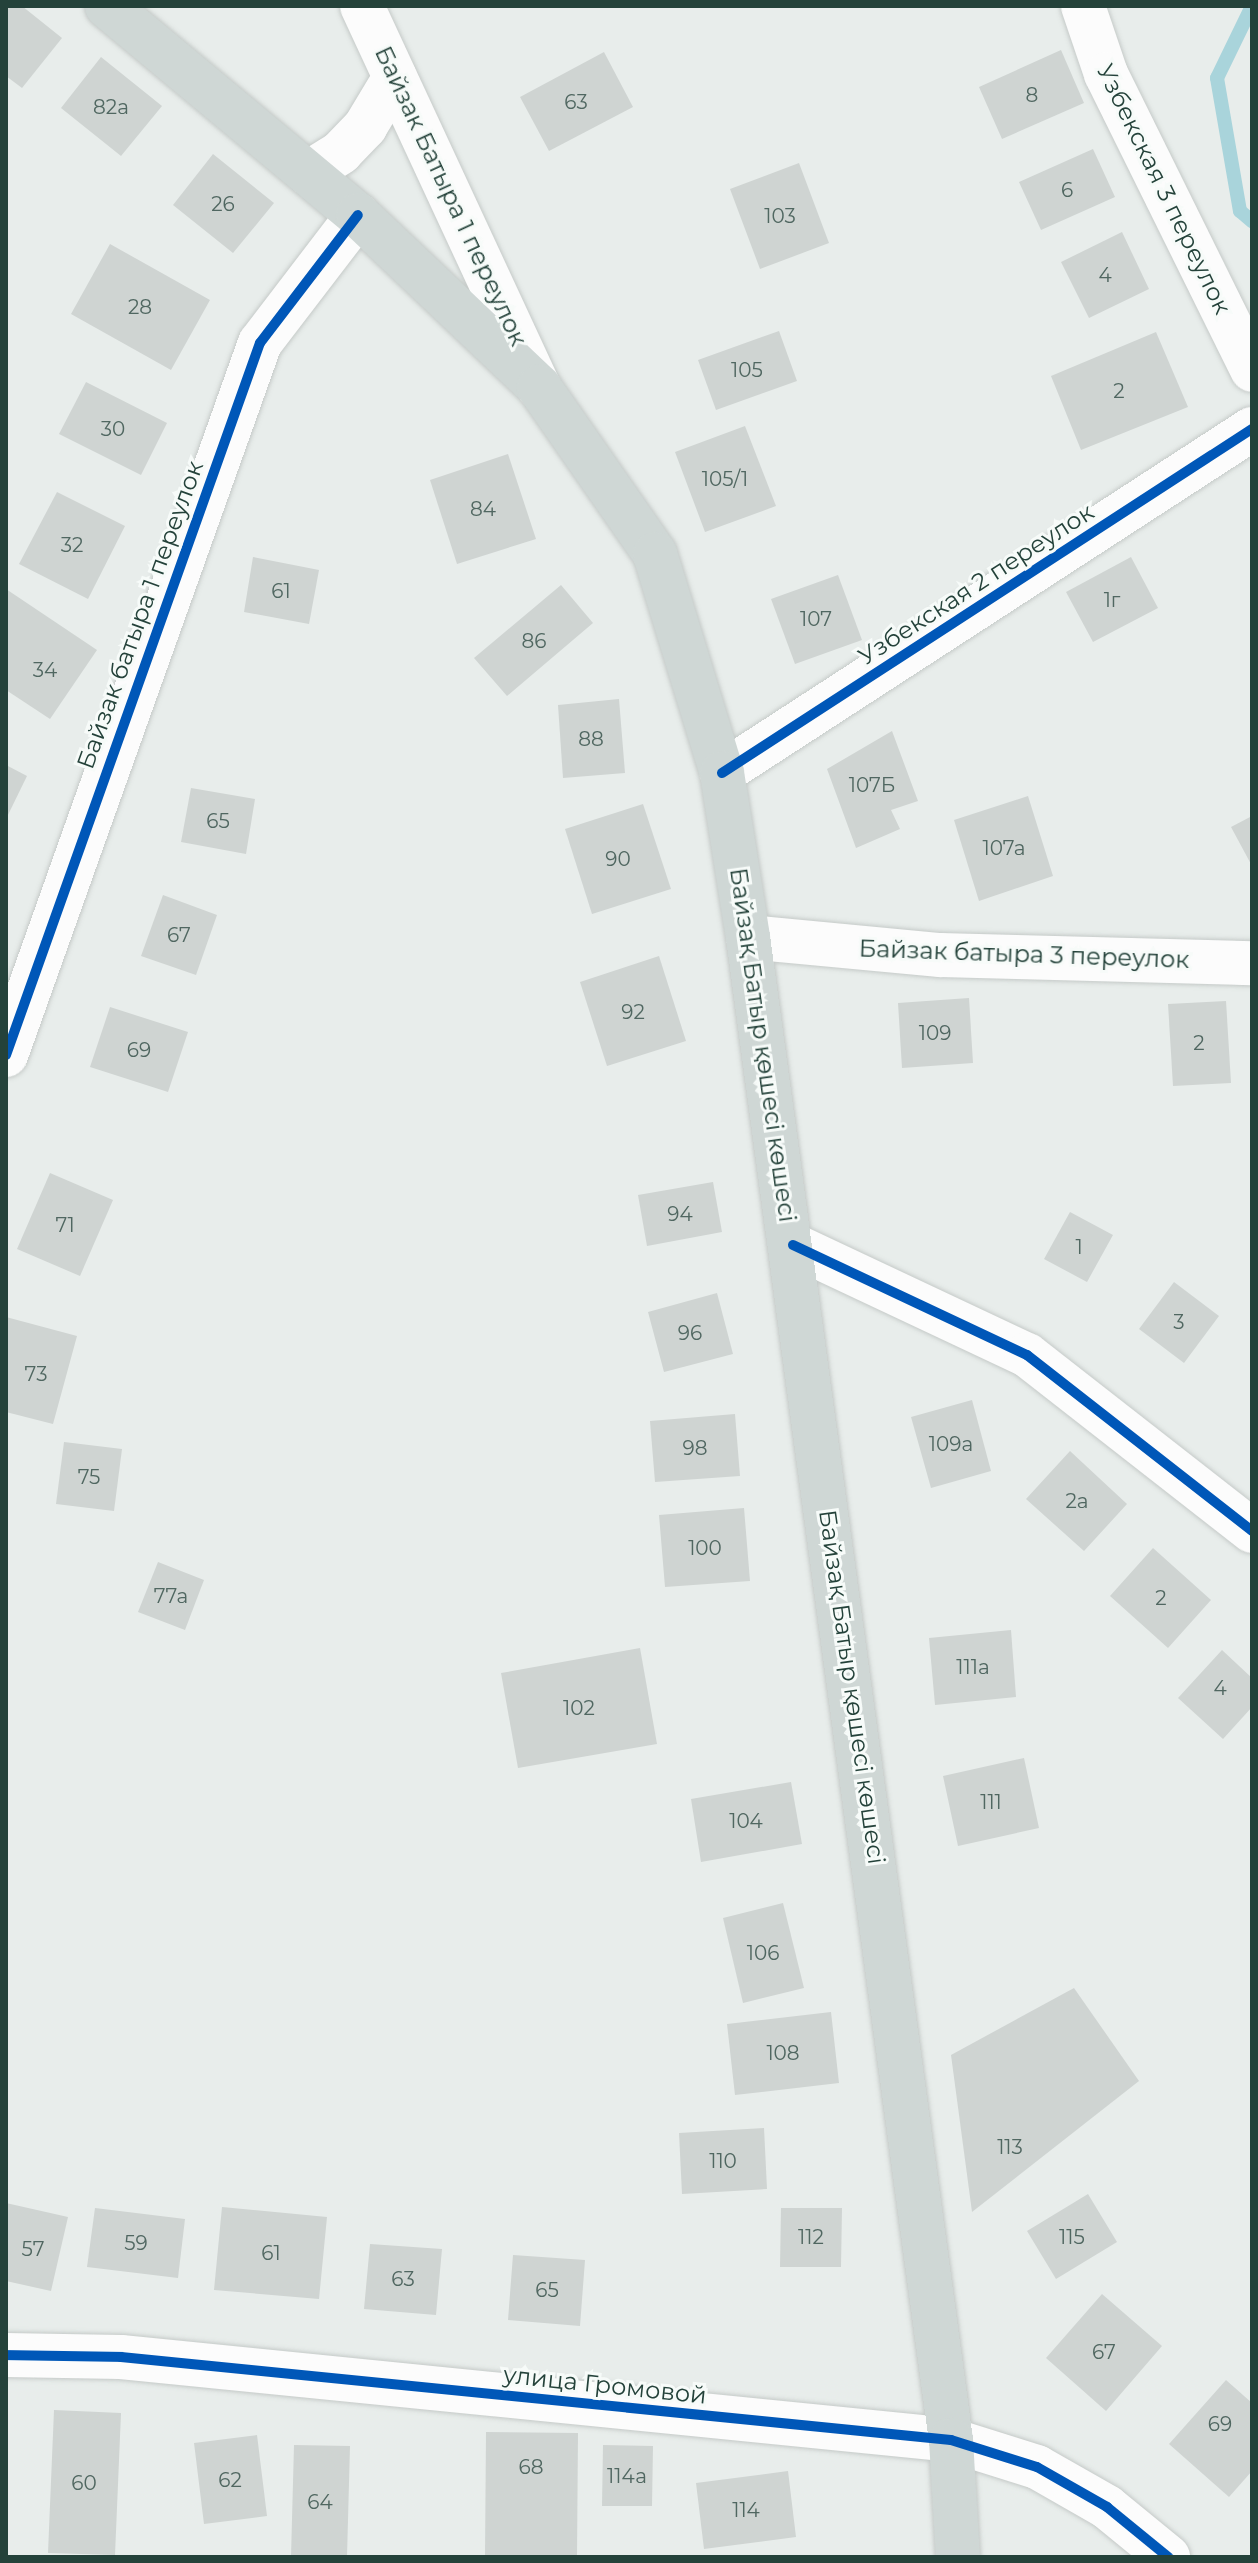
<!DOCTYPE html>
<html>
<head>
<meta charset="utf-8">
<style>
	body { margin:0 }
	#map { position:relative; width:1258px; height:2563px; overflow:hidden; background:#e8edeb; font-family:Montserrat,sans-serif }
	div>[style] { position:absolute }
	.stream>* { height:14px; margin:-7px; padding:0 7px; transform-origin:7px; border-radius:7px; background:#a9d4db }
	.building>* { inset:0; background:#cfd4d2 }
	.roads { filter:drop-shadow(0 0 2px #c5cac8) drop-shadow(0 0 2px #c5cac8) }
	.minor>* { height:44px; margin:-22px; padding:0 22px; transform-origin:22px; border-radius:22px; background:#fcfcfc }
	.major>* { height:44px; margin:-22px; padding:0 22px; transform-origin:22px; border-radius:22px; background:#cfd7d5 }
	.cycleway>* { height:10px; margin:-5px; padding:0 5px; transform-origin:5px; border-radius:5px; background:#0057b8 }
	span { translate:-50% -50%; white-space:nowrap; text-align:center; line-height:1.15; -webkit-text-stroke:6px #f7fbf9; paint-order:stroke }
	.number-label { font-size:20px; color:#506761 }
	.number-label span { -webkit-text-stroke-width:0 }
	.street-label { font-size:24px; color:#24423a }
	.frame { position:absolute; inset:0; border:8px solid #24423a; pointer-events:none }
</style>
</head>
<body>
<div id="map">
	<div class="stream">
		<i style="left:1252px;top:6px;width:80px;rotate:115.9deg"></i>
		<i style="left:1217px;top:78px;width:135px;rotate:80.2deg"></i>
		<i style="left:1240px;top:211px;width:16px;rotate:40deg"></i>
	</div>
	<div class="building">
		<i style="clip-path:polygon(6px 6px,22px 6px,62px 38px,22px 88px,6px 76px)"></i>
		<i style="clip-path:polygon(1061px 50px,1084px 103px,1002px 139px,979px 87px)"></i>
		<i style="clip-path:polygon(604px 52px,633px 107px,549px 151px,520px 97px)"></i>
		<i style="clip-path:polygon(101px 57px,162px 106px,121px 156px,61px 108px)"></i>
		<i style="clip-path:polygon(1093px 149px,1115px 197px,1041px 230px,1019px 182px)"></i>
		<i style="clip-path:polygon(213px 154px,274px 203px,233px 253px,173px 205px)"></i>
		<i style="clip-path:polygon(799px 163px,829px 243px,760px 269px,730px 189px)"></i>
		<i style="clip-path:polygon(1122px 232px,1149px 289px,1089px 318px,1061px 262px)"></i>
		<i style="clip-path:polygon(110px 244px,210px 300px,171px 370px,71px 314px)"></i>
		<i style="clip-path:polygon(779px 331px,797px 381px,716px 410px,698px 360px)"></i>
		<i style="clip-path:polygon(1156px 332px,1188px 407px,1081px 450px,1051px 376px)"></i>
		<i style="clip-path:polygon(86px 382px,167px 423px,141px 475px,59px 434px)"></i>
		<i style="clip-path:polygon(745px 426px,776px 506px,705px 532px,675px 452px)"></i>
		<i style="clip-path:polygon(508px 454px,536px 539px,457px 564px,430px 480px)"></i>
		<i style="clip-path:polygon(57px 492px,125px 526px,88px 599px,19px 564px)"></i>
		<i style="clip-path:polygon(253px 557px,319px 570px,309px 624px,244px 612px)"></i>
		<i style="clip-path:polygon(1131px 557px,1158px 608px,1093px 642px,1066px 592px)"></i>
		<i style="clip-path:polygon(838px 575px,862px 640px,795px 664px,771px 599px)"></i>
		<i style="clip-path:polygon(561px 585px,593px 623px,507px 696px,474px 658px)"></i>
		<i style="clip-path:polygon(6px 589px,97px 650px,50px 719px,6px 690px)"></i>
		<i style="clip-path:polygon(619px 699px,625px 773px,563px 778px,558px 705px)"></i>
		<i style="clip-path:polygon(892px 731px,918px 801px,891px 810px,900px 829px,856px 848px,827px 769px)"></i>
		<i style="clip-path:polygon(6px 765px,27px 776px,6px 819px)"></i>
		<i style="clip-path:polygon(191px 788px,255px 799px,246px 854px,181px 842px)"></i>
		<i style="clip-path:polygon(1028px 796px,1053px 876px,979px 901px,954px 820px)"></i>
		<i style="clip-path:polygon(643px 804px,671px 889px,592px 914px,565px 829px)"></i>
		<i style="clip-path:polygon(1252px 816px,1252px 866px,1231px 827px)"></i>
		<i style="clip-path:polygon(163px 895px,217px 915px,196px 975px,141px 956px)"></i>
		<i style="clip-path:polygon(659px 956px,686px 1041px,607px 1066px,580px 982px)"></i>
		<i style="clip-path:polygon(969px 998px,973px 1063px,902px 1068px,898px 1003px)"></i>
		<i style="clip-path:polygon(1226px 1001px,1231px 1083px,1173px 1086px,1168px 1004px)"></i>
		<i style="clip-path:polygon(110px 1007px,188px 1032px,168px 1092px,90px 1067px)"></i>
		<i style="clip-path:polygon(50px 1173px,113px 1200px,80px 1276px,17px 1249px)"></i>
		<i style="clip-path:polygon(713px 1182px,722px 1232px,647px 1246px,638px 1195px)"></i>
		<i style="clip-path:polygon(1070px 1212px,1113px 1235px,1087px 1282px,1044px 1259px)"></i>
		<i style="clip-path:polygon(1174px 1282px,1219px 1316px,1184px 1363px,1139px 1329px)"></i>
		<i style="clip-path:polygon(717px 1293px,733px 1354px,664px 1372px,648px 1312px)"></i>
		<i style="clip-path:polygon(6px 1317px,77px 1336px,53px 1424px,6px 1412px)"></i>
		<i style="clip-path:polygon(972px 1400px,991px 1471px,931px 1488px,911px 1417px)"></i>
		<i style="clip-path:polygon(735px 1414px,740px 1476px,655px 1482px,650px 1421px)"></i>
		<i style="clip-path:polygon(64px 1442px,122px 1449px,114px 1511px,56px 1504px)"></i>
		<i style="clip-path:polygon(1070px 1451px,1127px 1504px,1084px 1551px,1026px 1499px)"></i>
		<i style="clip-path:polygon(744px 1508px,750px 1581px,665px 1587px,659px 1515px)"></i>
		<i style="clip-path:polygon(1153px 1548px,1211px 1600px,1168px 1648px,1110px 1596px)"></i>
		<i style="clip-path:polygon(158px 1562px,204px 1580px,185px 1630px,138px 1612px)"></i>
		<i style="clip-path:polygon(1011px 1630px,1016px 1697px,935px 1705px,929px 1638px)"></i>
		<i style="clip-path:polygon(640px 1648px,657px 1744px,518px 1768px,501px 1673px)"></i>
		<i style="clip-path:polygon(1222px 1650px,1252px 1678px,1252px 1707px,1223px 1739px,1178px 1698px)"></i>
		<i style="clip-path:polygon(1024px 1758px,1039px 1828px,958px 1846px,943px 1776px)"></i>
		<i style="clip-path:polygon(791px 1782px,802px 1844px,701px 1862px,691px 1799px)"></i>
		<i style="clip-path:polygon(783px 1903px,804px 1988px,743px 2003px,723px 1918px)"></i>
		<i style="clip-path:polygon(1074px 1988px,1139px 2081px,972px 2212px,951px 2055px)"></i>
		<i style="clip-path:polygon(831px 2012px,839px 2083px,735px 2095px,727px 2024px)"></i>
		<i style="clip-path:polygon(764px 2128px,767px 2189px,682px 2194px,679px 2133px)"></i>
		<i style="clip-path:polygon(1088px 2194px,1117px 2242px,1056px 2279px,1027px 2231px)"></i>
		<i style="clip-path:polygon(6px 2203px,68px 2217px,51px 2291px,6px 2281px)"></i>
		<i style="clip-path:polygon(222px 2207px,327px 2217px,319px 2299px,214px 2290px)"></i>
		<i style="clip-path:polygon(95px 2208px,185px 2219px,178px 2278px,87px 2267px)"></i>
		<i style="clip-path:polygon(781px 2208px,842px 2208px,841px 2267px,780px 2267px)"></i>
		<i style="clip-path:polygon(370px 2244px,442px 2249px,436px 2315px,364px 2309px)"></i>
		<i style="clip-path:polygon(513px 2255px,585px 2260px,580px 2326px,508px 2320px)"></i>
		<i style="clip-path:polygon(1102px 2294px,1162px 2346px,1106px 2411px,1046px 2358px)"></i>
		<i style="clip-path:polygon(1226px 2380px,1252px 2403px,1252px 2471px,1229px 2497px,1169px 2444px)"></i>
		<i style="clip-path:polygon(54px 2410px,121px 2413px,115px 2555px,48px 2553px)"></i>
		<i style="clip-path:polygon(486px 2432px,578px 2433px,577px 2557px,485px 2557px)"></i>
		<i style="clip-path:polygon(257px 2435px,267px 2516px,204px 2524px,194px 2443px)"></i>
		<i style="clip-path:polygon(294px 2445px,350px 2446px,347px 2557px,291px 2557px)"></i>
		<i style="clip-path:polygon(603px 2445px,653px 2446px,652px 2506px,602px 2506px)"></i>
		<i style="clip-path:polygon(788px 2471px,796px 2537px,704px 2549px,696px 2483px)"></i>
	</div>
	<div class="roads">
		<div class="minor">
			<i style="left:362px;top:6px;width:420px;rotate:65.1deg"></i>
			<i style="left:1083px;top:6px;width:72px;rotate:71.3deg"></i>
			<i style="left:1106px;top:74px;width:330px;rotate:63.7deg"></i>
			<i style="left:308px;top:173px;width:39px;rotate:-32deg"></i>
			<i style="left:341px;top:152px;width:35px;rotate:-46deg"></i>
			<i style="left:365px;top:127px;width:58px;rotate:-59deg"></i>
			<i style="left:722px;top:773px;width:632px;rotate:-32.99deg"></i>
			<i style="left:748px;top:937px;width:193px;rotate:5.4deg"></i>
			<i style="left:940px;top:955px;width:312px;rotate:1.5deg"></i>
			<i style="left:6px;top:1055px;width:756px;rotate:-70.37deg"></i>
			<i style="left:260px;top:343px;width:161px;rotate:-52.6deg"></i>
			<i style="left:793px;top:1245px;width:259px;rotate:25.2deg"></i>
			<i style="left:1027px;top:1355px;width:286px;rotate:38deg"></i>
			<i style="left:6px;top:2355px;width:115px;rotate:1deg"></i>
			<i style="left:121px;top:2357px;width:834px;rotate:5.71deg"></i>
			<i style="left:951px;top:2440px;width:90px;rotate:17.4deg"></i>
			<i style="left:1037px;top:2467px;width:81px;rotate:29.7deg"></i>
			<i style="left:1107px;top:2507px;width:79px;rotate:39.3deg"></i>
		</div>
		<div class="major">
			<i style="left:107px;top:6px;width:327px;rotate:39.8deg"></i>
			<i style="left:358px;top:215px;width:250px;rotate:43.5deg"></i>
			<i style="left:539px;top:387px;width:203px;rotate:55.2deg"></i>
			<i style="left:655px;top:554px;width:229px;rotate:73deg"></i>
			<i style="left:722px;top:773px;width:166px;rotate:81deg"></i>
			<i style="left:748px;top:937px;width:1517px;rotate:82.31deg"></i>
			<i style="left:951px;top:2440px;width:117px;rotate:86.6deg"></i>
		</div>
	</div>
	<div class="cycleway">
		<i style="left:722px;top:773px;width:632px;rotate:-32.99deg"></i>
		<i style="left:6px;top:1055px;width:756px;rotate:-70.37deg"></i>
		<i style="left:260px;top:343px;width:161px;rotate:-52.6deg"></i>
		<i style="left:793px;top:1245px;width:259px;rotate:25.2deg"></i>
		<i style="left:1027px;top:1355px;width:286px;rotate:38deg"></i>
		<i style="left:6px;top:2355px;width:115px;rotate:1deg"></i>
		<i style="left:121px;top:2357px;width:834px;rotate:5.71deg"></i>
		<i style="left:951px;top:2440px;width:90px;rotate:17.4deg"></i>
		<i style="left:1037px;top:2467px;width:81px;rotate:29.7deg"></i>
		<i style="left:1107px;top:2507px;width:79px;rotate:39.3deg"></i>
	</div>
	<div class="number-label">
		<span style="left:1032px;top:95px">8</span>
		<span style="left:576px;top:102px">63</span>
		<span style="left:111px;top:107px">82а</span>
		<span style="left:1067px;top:190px">6</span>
		<span style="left:223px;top:204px">26</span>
		<span style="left:780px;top:216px">103</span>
		<span style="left:1105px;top:275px">4</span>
		<span style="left:140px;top:307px">28</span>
		<span style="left:747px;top:370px">105</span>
		<span style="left:1119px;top:391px">2</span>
		<span style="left:113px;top:429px">30</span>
		<span style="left:725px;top:479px">105/1</span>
		<span style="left:483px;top:509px">84</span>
		<span style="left:72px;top:545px">32</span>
		<span style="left:281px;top:591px">61</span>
		<span style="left:1112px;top:600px">1г</span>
		<span style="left:816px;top:619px">107</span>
		<span style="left:534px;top:641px">86</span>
		<span style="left:45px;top:670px">34</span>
		<span style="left:591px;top:739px">88</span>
		<span style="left:872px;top:785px">107Б</span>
		<span style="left:218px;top:821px">65</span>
		<span style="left:1004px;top:848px">107а</span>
		<span style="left:618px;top:859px">90</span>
		<span style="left:179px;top:935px">67</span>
		<span style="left:633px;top:1012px">92</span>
		<span style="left:935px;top:1033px">109</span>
		<span style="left:1199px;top:1043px">2</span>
		<span style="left:139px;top:1050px">69</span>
		<span style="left:680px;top:1214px">94</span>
		<span style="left:65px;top:1225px">71</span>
		<span style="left:1079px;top:1247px">1</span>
		<span style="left:1179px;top:1322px">3</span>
		<span style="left:690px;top:1333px">96</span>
		<span style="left:36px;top:1374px">73</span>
		<span style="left:951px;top:1444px">109а</span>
		<span style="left:695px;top:1448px">98</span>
		<span style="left:89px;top:1477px">75</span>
		<span style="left:1077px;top:1501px">2а</span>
		<span style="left:705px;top:1548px">100</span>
		<span style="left:171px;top:1596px">77а</span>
		<span style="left:1161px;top:1598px">2</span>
		<span style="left:973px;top:1667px">111а</span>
		<span style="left:1220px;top:1688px">4</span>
		<span style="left:579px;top:1708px">102</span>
		<span style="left:991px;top:1802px">111</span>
		<span style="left:746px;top:1821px">104</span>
		<span style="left:763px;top:1953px">106</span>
		<span style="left:783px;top:2053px">108</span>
		<span style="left:1010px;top:2147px">113</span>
		<span style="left:723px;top:2161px">110</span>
		<span style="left:811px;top:2237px">112</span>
		<span style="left:1072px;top:2237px">115</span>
		<span style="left:136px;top:2243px">59</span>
		<span style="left:33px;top:2249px">57</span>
		<span style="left:271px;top:2253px">61</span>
		<span style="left:403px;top:2279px">63</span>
		<span style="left:547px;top:2290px">65</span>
		<span style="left:1104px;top:2352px">67</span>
		<span style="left:1220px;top:2424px">69</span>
		<span style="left:531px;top:2467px">68</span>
		<span style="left:627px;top:2476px">114а</span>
		<span style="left:230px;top:2480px">62</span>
		<span style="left:84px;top:2483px">60</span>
		<span style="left:320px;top:2502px">64</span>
		<span style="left:746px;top:2510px">114</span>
	</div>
	<div class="street-label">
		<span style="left:1164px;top:189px;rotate:64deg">Узбекская 3 переулок</span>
		<span style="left:451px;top:196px;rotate:65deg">Байзак Батыра 1 переулок</span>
		<span style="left:976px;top:584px;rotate:-33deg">Узбекская 2 переулок</span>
		<span style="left:140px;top:615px;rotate:-70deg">Байзак батыра 1 переулок</span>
		<span style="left:1024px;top:954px;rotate:2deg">Байзак батыра 3 переулок</span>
		<span style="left:763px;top:1045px;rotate:82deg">Байзақ Батыр қөшесі көшесі</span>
		<span style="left:852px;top:1687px;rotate:82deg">Байзақ Батыр қөшесі көшесі</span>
		<span style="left:605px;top:2385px;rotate:6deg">улица Громовой</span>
	</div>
	<div class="frame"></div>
</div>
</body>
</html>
